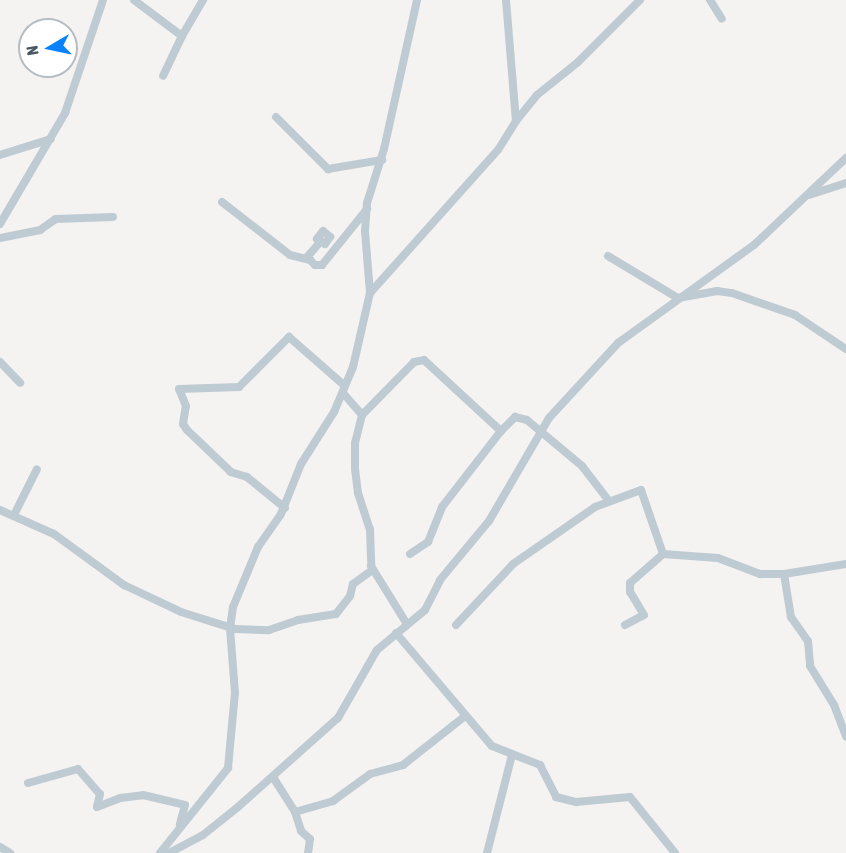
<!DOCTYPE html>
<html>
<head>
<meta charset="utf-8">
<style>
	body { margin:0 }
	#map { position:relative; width:846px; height:853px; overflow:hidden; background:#f5f2f2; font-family:"Asap Condensed",sans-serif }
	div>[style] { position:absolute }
	.minor>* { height:8px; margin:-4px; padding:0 4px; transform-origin:4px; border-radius:4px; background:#bfcbd3 }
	span { translate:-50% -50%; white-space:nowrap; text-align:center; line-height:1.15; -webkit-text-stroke:5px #fff; paint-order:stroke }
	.north { position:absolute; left:18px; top:18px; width:60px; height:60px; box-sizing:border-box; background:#fff; border:2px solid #b6bcc0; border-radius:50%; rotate:261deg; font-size:16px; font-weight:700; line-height:24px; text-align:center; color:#485762 }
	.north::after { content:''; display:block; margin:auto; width:21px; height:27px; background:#0881f9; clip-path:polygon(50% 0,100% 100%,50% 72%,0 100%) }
</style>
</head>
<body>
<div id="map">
	<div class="minor">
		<i style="left:134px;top:0;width:60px;rotate:36.9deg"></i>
		<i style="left:182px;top:36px;width:44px;rotate:115.4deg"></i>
		<i style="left:506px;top:0;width:121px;rotate:85.3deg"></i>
		<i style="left:516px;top:121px;width:33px;rotate:-51deg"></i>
		<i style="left:537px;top:95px;width:53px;rotate:-38.8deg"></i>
		<i style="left:578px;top:62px;width:88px;rotate:-45deg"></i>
		<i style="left:710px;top:0;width:22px;rotate:58deg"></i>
		<i style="left:182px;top:36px;width:42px;rotate:-59.7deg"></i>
		<i style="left:276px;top:117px;width:74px;rotate:45deg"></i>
		<i style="left:328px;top:169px;width:55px;rotate:-9.5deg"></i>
		<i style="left:0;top:155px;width:53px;rotate:-17.4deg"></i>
		<i style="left:809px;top:195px;width:39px;rotate:-18deg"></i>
		<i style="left:222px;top:202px;width:86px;rotate:37.9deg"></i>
		<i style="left:290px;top:255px;width:21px;rotate:14deg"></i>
		<i style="left:0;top:224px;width:129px;rotate:-59.6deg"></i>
		<i style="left:65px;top:113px;width:119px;rotate:-71.4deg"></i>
		<i style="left:0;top:238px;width:41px;rotate:-11.3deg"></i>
		<i style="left:40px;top:230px;width:19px;rotate:-35deg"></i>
		<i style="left:56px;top:219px;width:57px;rotate:-2deg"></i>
		<i style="left:321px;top:241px;width:5px;rotate:37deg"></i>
		<i style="left:325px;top:244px;width:9px;rotate:-54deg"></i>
		<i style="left:330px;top:237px;width:9px;rotate:-139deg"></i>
		<i style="left:323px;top:231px;width:10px;rotate:127deg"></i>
		<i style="left:317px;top:239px;width:4px;rotate:27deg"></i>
		<i style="left:321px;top:241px;width:21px;rotate:131deg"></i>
		<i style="left:307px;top:257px;width:11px;rotate:45deg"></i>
		<i style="left:315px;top:265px;width:7px"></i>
		<i style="left:322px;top:265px;width:72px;rotate:-51.2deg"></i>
		<i style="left:608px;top:256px;width:82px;rotate:31deg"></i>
		<i style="left:678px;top:298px;width:40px;rotate:-10deg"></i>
		<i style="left:717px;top:291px;width:15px;rotate:8deg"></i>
		<i style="left:732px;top:293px;width:67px;rotate:19.2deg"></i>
		<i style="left:795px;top:315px;width:61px;rotate:33.7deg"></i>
		<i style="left:370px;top:293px;width:192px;rotate:-48.2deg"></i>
		<i style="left:498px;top:150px;width:34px;rotate:-58deg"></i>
		<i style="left:0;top:362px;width:29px;rotate:46deg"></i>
		<i style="left:343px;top:393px;width:29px;rotate:49deg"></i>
		<i style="left:362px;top:415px;width:74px;rotate:-45.5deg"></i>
		<i style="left:414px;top:362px;width:10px;rotate:-11deg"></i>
		<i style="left:424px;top:360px;width:105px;rotate:42.7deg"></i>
		<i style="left:501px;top:431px;width:20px;rotate:-45deg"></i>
		<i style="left:515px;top:417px;width:12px;rotate:14deg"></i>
		<i style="left:527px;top:420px;width:72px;rotate:39.9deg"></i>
		<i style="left:582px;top:466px;width:44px;rotate:52.4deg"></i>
		<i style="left:362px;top:415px;width:29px;rotate:104deg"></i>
		<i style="left:355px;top:443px;width:26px;rotate:90deg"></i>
		<i style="left:355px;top:469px;width:24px;rotate:83deg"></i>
		<i style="left:358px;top:493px;width:38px;rotate:72deg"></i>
		<i style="left:370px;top:529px;width:37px;rotate:88deg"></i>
		<i style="left:371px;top:566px;width:68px;rotate:58.2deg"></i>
		<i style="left:285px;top:508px;width:49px;rotate:-140.8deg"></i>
		<i style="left:247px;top:477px;width:17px;rotate:-163deg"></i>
		<i style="left:231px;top:472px;width:61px;rotate:-136.3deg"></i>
		<i style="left:187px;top:430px;width:7px;rotate:-124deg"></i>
		<i style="left:183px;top:424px;width:18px;rotate:-81deg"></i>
		<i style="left:186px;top:406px;width:18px;rotate:-112deg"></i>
		<i style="left:179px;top:389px;width:60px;rotate:-1.9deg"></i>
		<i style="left:239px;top:387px;width:71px;rotate:-45deg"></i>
		<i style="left:289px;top:337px;width:74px;rotate:41.2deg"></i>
		<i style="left:0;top:510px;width:59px;rotate:24deg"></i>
		<i style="left:54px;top:534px;width:87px;rotate:36.1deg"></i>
		<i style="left:124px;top:585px;width:63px;rotate:25.3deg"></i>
		<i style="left:181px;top:612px;width:57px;rotate:17.5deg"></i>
		<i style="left:235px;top:629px;width:34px;rotate:2deg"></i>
		<i style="left:269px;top:630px;width:31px;rotate:-19deg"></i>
		<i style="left:298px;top:620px;width:38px;rotate:-9deg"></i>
		<i style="left:336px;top:614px;width:23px;rotate:-52deg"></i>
		<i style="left:350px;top:596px;width:12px;rotate:-76deg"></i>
		<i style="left:353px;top:584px;width:24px;rotate:-36deg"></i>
		<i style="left:14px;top:515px;width:51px;rotate:-63.4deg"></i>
		<i style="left:410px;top:554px;width:22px;rotate:-34deg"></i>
		<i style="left:428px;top:542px;width:38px;rotate:-68deg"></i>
		<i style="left:442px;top:507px;width:96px;rotate:-52.2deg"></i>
		<i style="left:784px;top:574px;width:63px;rotate:-9.2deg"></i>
		<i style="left:456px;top:625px;width:83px;rotate:-46.9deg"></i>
		<i style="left:513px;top:564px;width:100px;rotate:-34.8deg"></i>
		<i style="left:595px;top:507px;width:49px;rotate:-20.3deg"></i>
		<i style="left:641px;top:490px;width:68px;rotate:71deg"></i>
		<i style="left:663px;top:554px;width:55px;rotate:4.2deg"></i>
		<i style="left:718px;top:558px;width:45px;rotate:20.9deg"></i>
		<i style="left:760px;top:574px;width:24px"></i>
		<i style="left:784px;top:574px;width:44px;rotate:80.8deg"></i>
		<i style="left:791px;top:617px;width:29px;rotate:55deg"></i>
		<i style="left:808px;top:641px;width:25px;rotate:85deg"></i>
		<i style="left:810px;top:666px;width:46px;rotate:58.4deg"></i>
		<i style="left:834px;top:705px;width:34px;rotate:69deg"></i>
		<i style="left:625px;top:625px;width:21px;rotate:-28deg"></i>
		<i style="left:644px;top:615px;width:27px;rotate:-121deg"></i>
		<i style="left:630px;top:592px;width:9px;rotate:-90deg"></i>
		<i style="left:630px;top:583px;width:44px;rotate:-41.3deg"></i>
		<i style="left:396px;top:633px;width:148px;rotate:49.7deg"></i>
		<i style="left:492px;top:746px;width:52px;rotate:21.6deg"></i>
		<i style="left:540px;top:765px;width:36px;rotate:63deg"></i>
		<i style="left:556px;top:797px;width:21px;rotate:14deg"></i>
		<i style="left:576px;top:802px;width:54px;rotate:-5.3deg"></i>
		<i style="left:630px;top:797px;width:72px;rotate:51.2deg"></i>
		<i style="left:273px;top:777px;width:41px;rotate:57.8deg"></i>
		<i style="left:295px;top:812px;width:20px;rotate:72deg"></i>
		<i style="left:301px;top:831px;width:12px;rotate:42deg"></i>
		<i style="left:310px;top:839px;width:14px;rotate:98deg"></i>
		<i style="left:28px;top:783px;width:52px;rotate:-15.6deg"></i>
		<i style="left:78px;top:769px;width:33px;rotate:49deg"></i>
		<i style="left:100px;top:794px;width:13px;rotate:103deg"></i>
		<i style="left:97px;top:807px;width:25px;rotate:-21deg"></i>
		<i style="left:120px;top:798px;width:23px;rotate:-7deg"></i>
		<i style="left:143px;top:795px;width:43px;rotate:13.4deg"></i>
		<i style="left:185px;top:805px;width:20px;rotate:105deg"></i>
		<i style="left:295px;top:812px;width:40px;rotate:-16deg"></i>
		<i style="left:333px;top:801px;width:46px;rotate:-36.1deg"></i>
		<i style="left:370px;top:774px;width:34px;rotate:-15deg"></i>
		<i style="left:403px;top:765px;width:79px;rotate:-38.3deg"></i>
		<i style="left:0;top:847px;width:12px;rotate:31deg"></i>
		<i style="left:160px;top:853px;width:109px;rotate:-51.3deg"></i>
		<i style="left:228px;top:768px;width:75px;rotate:-84.7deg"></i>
		<i style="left:235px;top:693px;width:65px;rotate:-94.4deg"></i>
		<i style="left:230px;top:628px;width:21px;rotate:-82deg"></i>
		<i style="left:233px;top:607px;width:65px;rotate:-67.4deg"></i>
		<i style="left:258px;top:547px;width:40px;rotate:-55.1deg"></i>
		<i style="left:281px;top:514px;width:54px;rotate:-68.2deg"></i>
		<i style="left:301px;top:464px;width:62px;rotate:-57.6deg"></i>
		<i style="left:334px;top:412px;width:49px;rotate:-67.1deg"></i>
		<i style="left:353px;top:367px;width:76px;rotate:-77.1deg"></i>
		<i style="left:370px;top:293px;width:62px;rotate:-94.6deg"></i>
		<i style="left:365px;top:231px;width:28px;rotate:-86deg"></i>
		<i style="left:367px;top:203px;width:57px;rotate:-72.5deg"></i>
		<i style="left:384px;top:149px;width:153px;rotate:-77.5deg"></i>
		<i style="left:169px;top:853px;width:38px;rotate:-28deg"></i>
		<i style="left:203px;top:835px;width:45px;rotate:-38.7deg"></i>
		<i style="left:238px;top:807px;width:134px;rotate:-41.7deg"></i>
		<i style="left:338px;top:718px;width:78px;rotate:-60.2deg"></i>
		<i style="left:377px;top:650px;width:62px;rotate:-39.8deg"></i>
		<i style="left:425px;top:610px;width:34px;rotate:-63deg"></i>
		<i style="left:440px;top:580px;width:77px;rotate:-50.3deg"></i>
		<i style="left:489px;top:521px;width:119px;rotate:-59.8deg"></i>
		<i style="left:549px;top:418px;width:102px;rotate:-47.4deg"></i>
		<i style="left:618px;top:343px;width:168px;rotate:-35.8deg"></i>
		<i style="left:754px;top:245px;width:127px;rotate:-43.4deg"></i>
		<i style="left:487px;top:853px;width:101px;rotate:-75.7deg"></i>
	</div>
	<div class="north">N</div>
</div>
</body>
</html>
